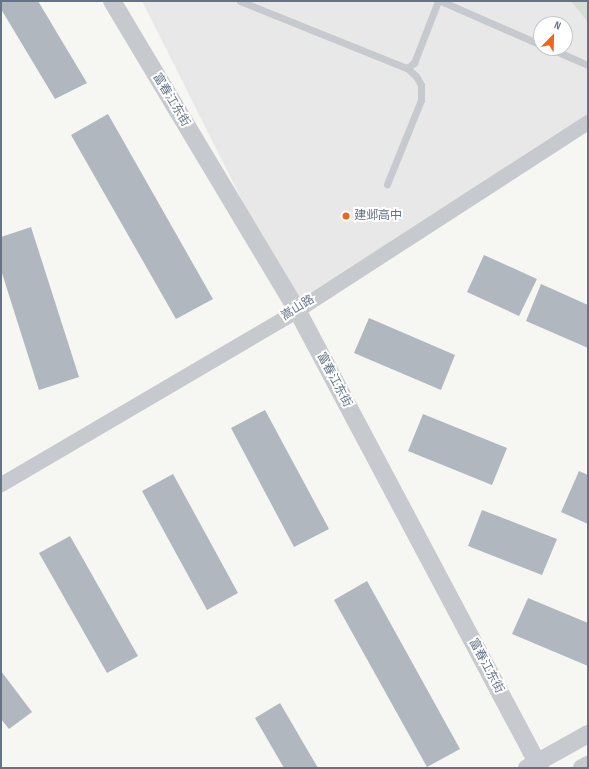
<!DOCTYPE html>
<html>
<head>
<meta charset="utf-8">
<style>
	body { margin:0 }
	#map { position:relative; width:589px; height:769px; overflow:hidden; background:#f6f7f3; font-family:"Sofia Sans Condensed","Noto Sans SC",sans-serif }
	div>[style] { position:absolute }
	.built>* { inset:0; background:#e7e8e7 }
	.green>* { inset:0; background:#d7dfd4 }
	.building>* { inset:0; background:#b1b7be }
	.service>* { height:7px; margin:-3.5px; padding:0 3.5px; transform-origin:3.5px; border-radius:3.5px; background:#c6c9cd }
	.minor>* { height:15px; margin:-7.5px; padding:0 7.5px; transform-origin:7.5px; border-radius:7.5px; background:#c6c9cd }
	.tertiary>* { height:18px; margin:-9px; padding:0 9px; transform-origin:9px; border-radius:9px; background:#c6c9cd }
	.dots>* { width:11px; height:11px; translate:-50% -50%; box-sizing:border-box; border:2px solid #fff; border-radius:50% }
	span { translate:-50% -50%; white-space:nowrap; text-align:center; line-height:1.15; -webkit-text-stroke:4px #fff; paint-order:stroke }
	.street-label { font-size:12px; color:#647387 }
	.poi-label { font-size:12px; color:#647387 }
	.left { translate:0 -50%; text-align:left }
	.frame { position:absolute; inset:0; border:2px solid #647387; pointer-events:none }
	.north { position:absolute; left:533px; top:16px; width:40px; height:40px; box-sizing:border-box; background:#fff; border:1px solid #c1c7cf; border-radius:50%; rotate:23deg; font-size:11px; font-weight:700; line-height:16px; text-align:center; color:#647387 }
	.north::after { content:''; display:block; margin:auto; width:14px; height:18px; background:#ef651b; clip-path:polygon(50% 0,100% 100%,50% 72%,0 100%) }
</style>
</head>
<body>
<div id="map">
	<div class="built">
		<i style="clip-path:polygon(evenodd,142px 1px,588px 1px,588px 122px,297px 310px,142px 1px,541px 24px,565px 24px,565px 48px,541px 48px,541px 24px)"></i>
	</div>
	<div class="green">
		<i style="clip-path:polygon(571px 1px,588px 1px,588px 21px,587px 21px)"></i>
	</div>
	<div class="building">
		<i style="clip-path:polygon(1px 1px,38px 1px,87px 83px,55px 99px,1px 9px)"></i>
		<i style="clip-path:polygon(108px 114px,213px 299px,176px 319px,71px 135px)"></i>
		<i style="clip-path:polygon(31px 227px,79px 377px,39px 390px,1px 270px,1px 237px)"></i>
		<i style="clip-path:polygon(484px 255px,537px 279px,519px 316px,467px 292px)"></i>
		<i style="clip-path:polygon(541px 284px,588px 305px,588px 348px,526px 321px)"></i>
		<i style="clip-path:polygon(369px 318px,455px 355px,441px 390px,354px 353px)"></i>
		<i style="clip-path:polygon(265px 410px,329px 529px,294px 547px,231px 428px)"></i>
		<i style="clip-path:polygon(423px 414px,507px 448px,492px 485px,408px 451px)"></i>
		<i style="clip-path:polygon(579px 471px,588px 475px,588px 524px,561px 512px)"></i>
		<i style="clip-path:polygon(173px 474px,238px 593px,207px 610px,142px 491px)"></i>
		<i style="clip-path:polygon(482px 510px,557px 539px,542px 575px,468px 546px)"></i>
		<i style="clip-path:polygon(70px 536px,138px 656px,107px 673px,39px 553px)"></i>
		<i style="clip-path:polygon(367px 581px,460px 749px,427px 767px,334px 600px)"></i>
		<i style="clip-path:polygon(528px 598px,588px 623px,588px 666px,512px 634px)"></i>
		<i style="clip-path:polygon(1px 671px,32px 712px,9px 729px,1px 719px)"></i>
		<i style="clip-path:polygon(280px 703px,318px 768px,284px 768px,255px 718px)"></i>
	</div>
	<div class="service">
		<i style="left:240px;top:1px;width:180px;rotate:21.9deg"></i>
		<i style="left:407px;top:68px;width:12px;rotate:42deg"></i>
		<i style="left:416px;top:76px;width:10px;rotate:61deg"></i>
		<i style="left:421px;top:85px;width:15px;rotate:90deg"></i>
		<i style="left:421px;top:100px;width:91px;rotate:112deg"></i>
		<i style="left:441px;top:1px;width:109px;rotate:23.7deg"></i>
		<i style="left:549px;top:48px;width:43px;rotate:23.6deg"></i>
		<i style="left:407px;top:68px;width:9px;rotate:-36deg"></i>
		<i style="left:414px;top:63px;width:66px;rotate:-68.8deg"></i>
	</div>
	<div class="minor">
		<i style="left:1px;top:484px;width:343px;rotate:-30.4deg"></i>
		<i style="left:297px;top:310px;width:346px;rotate:-32.9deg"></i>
	</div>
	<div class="tertiary">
		<i style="left:112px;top:1px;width:360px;rotate:59.1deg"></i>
		<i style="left:297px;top:310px;width:518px;rotate:62.05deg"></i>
		<i style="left:527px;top:768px;width:70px;rotate:-29.1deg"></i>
		<i style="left:582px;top:768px;width:7px;rotate:-27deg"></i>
	</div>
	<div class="dots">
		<i style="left:346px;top:216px;background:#ef651b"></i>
	</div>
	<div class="street-label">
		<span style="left:171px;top:100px;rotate:59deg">富春江东街</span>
		<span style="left:298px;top:308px;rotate:-32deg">嵩山路</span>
		<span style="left:334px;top:380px;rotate:62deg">富春江东街</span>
		<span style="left:486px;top:666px;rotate:62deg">富春江东街</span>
	</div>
	<div class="poi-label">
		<span class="left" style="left:354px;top:216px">建邺高中</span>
	</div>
	<div class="frame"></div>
	<div class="north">N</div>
</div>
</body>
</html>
